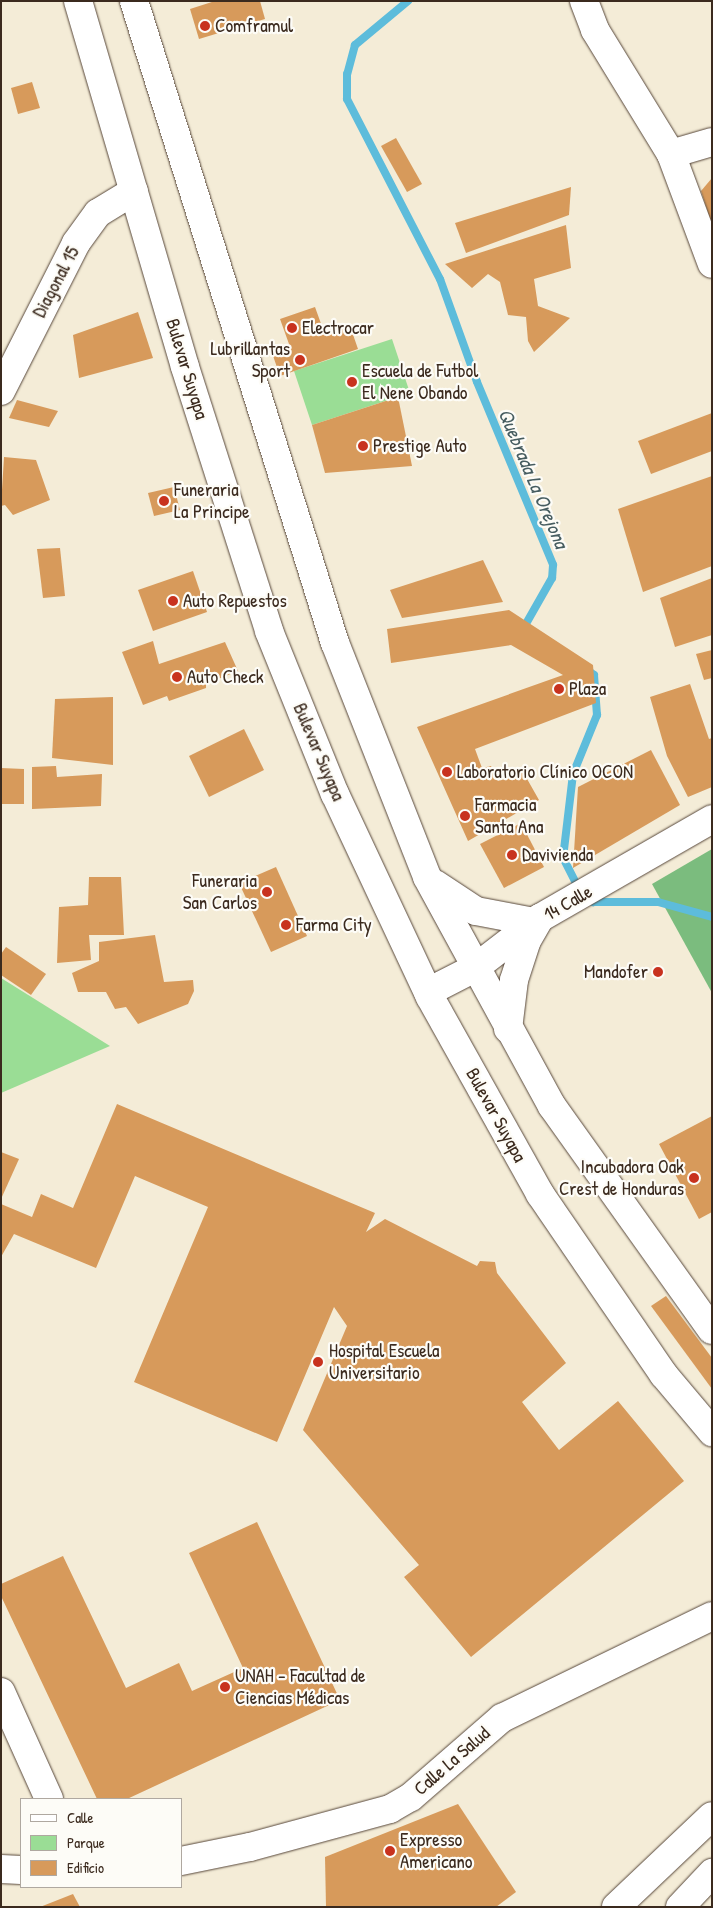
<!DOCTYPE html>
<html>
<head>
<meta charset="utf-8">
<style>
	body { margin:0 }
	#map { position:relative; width:713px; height:1908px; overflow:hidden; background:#f4ecd7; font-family:"Patrick Hand",sans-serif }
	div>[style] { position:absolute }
	.green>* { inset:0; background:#9add95 }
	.forest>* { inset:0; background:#7bbc7e }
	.stream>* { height:8px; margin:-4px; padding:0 4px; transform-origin:4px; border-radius:4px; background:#5dbcdb }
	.building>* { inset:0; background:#d79a5b }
	.roads { filter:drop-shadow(0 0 1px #57473a) drop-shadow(0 0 1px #57473a) }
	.street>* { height:28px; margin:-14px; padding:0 14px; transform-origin:14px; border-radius:14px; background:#fff }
	.secondary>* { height:28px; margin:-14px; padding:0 14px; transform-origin:14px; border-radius:14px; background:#fff }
	.primary>* { height:28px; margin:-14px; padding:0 14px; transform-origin:14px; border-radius:14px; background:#fff }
	.dots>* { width:14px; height:14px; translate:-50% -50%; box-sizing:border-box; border:2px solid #fdfcf7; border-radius:50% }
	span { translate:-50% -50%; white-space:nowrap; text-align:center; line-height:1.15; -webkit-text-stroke:4.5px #fdfcf7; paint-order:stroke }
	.poi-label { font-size:19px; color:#3b2a1e }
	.left { translate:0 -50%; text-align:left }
	.right { translate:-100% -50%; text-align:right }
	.street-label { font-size:19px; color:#3b2a1e }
	.water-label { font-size:20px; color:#475d60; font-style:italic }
	.frame { position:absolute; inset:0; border:2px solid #3b2a1e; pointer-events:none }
	.legend { position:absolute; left:20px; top:1798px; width:162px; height:90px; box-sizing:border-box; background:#fdfcf7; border:1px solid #afa8a0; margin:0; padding:6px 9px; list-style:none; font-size:15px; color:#3b2a1e }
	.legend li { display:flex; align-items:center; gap:10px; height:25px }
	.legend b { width:25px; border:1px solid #afa8a0 }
</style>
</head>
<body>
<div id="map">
	<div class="green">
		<i style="clip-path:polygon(392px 339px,410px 393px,312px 425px,294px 371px)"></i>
		<i style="clip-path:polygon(1px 978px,110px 1046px,1px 1093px)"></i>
	</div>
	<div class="forest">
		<i style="clip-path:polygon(712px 849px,712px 993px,652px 884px)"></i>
	</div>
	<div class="stream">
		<i style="left:408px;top:1px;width:69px;rotate:140.3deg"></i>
		<i style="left:355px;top:45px;width:30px;rotate:105deg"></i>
		<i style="left:347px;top:74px;width:25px;rotate:90deg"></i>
		<i style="left:347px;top:99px;width:203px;rotate:62.7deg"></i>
		<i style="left:440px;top:279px;width:109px;rotate:70.2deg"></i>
		<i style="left:477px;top:382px;width:198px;rotate:67.4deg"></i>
		<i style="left:553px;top:565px;width:13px;rotate:94deg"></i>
		<i style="left:552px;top:578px;width:59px;rotate:119.6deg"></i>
		<i style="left:580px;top:891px;width:37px;rotate:-117deg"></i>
		<i style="left:563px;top:858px;width:85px;rotate:-83.2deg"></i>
		<i style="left:573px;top:774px;width:64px;rotate:-67.9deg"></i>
		<i style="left:597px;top:715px;width:40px;rotate:-94.3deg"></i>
		<i style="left:594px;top:675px;width:10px;rotate:-143deg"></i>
		<i style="left:589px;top:898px;width:6px;rotate:45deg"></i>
		<i style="left:593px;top:902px;width:65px"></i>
		<i style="left:658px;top:902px;width:56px;rotate:15.5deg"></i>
	</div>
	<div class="building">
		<i style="clip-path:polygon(215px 1px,260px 1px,265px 19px,199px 39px,190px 9px)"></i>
		<i style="clip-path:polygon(32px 82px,40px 108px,18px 114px,11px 88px)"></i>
		<i style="clip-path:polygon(396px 138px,422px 184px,407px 192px,381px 146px)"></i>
		<i style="clip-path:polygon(712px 178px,712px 222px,711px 222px,701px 191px)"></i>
		<i style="clip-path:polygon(571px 187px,569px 215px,466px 253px,455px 223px)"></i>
		<i style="clip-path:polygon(566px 225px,571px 268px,534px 279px,538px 306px,570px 318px,534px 352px,528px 341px,526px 317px,508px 315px,500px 282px,488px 274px,472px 288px,445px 264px)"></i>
		<i style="clip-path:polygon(315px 307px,324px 332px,349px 323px,358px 349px,280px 376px,271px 350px,289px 344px,280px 319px)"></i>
		<i style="clip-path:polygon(138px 312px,153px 358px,79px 378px,73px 335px)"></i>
		<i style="clip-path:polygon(398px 397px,412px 466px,325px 473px,312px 425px)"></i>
		<i style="clip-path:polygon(17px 400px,58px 411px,49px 427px,9px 418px)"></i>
		<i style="clip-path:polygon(712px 413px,712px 451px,651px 474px,638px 441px)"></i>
		<i style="clip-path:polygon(4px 457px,36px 460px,50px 500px,13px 515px,5px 505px,1px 506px)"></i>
		<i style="clip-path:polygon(712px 476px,712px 566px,643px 592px,618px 509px)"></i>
		<i style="clip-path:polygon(174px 487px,180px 510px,154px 516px,148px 493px)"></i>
		<i style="clip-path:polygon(60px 548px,65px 596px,43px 598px,37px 549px)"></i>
		<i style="clip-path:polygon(483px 560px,503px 602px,402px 618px,390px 590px)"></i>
		<i style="clip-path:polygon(193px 571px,207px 612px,153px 631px,138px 590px)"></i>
		<i style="clip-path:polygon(712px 578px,712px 635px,675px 647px,660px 598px)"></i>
		<i style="clip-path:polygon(509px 610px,593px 665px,596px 703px,475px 749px,482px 768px,491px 766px,498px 781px,522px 770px,539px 800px,468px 841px,417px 727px,563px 675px,511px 645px,391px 663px,387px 629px)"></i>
		<i style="clip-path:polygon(153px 641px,159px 664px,225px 642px,238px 671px,206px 684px,206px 688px,169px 701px,167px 696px,143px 705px,122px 652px)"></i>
		<i style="clip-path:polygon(712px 650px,712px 678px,704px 680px,696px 654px)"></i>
		<i style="clip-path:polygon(690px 684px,709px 739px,712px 738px,712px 787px,688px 797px,667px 756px,650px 697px)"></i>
		<i style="clip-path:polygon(113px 697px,113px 765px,52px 758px,55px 699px)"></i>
		<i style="clip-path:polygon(244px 729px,264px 770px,209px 797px,189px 756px)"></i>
		<i style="clip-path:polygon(651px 750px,680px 805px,573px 868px,578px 787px)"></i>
		<i style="clip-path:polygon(56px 766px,57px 777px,102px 774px,101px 806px,32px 809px,32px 767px)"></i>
		<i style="clip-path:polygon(1px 768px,24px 769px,24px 804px,1px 804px)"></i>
		<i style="clip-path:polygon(521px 823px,544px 867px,504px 888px,480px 844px)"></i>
		<i style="clip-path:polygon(276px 867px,307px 936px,271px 952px,239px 883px)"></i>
		<i style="clip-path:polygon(89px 877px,121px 877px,124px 935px,89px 935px,91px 960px,57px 963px,59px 907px,88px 905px)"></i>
		<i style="clip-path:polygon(155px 935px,164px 982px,193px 980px,194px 991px,188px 1004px,138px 1024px,126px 1007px,115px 1009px,106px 992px,78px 992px,72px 973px,99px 961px,99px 942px)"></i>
		<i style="clip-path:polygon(6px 947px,46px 974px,31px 995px,1px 975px,1px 954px)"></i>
		<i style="clip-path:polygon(117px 1104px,375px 1213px,366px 1232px,385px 1219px,477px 1266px,480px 1261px,495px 1262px,497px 1273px,566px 1363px,522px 1402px,559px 1450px,618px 1401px,684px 1481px,471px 1657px,404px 1577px,419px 1565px,303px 1430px,347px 1326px,334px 1307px,277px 1442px,134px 1382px,208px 1207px,135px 1176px,96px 1268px,14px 1234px,1px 1257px,1px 1204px,32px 1217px,41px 1194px,73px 1208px)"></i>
		<i style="clip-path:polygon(712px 1116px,712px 1212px,699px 1219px,659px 1144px)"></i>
		<i style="clip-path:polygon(1px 1152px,19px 1159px,1px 1199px)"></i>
		<i style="clip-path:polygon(666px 1296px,712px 1358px,712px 1389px,651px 1306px)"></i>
		<i style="clip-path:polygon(257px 1522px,340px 1700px,127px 1799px,97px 1799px,1px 1596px,1px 1584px,63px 1556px,126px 1688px,179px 1663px,192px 1691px,243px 1668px,189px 1553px)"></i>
		<i style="clip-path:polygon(458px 1804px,516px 1892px,496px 1907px,326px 1907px,325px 1857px)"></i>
		<i style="clip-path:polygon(73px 1894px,80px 1907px,40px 1907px)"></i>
	</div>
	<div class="roads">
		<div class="street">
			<i style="left:584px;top:1px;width:31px;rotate:69deg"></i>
			<i style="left:595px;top:30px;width:145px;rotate:58.5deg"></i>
			<i style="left:671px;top:154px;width:117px;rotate:69.6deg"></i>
			<i style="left:671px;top:154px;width:43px;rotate:-16.3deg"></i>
			<i style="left:1px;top:391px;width:166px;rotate:-63.1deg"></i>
			<i style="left:76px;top:243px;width:37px;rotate:-54deg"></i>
			<i style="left:98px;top:213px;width:42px;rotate:-31.4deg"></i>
			<i style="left:428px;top:992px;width:53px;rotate:-27.1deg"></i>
			<i style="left:475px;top:968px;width:82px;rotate:-37.6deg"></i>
			<i style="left:540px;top:918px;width:198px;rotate:-29.9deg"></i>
			<i style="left:1px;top:1692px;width:117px;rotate:65.8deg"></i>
		</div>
		<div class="secondary">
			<i style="left:181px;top:1861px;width:70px;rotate:-11.5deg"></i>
			<i style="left:250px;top:1847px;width:145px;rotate:-15.2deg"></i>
			<i style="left:390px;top:1809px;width:24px;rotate:-30deg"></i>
			<i style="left:411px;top:1797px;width:121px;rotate:-41deg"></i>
			<i style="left:502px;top:1718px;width:233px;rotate:-25.9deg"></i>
			<i style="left:1px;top:1869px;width:20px;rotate:3deg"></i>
		</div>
		<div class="primary">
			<i style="left:78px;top:1px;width:381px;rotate:73.7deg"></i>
			<i style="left:185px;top:367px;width:277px;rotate:72.3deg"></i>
			<i style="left:269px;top:631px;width:176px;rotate:68deg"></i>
			<i style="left:335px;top:794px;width:224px;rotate:64.9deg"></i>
			<i style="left:430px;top:997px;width:226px;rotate:60.8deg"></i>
			<i style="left:540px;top:1194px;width:219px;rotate:55.6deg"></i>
			<i style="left:664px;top:1375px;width:75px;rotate:49.9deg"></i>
			<i style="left:134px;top:1px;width:673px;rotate:72.62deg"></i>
			<i style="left:335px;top:643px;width:251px;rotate:68.5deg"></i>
			<i style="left:427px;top:877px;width:261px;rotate:61.4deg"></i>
			<i style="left:552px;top:1106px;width:275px;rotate:54.5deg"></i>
			<i style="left:435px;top:884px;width:49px;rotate:33.4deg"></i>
			<i style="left:476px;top:911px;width:59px;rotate:10.7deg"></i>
			<i style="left:508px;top:1029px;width:49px;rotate:-83deg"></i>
			<i style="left:514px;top:980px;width:40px;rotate:-72deg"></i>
			<i style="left:526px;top:942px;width:28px;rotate:-60deg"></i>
			<i style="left:616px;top:1907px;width:132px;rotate:-43.5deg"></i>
			<i style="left:680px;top:1907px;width:47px;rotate:-46.7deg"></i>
		</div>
	</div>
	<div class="dots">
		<i style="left:205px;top:26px;background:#c8321e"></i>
		<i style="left:292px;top:328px;background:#c8321e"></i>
		<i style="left:300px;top:360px;background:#c8321e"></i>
		<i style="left:352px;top:382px;background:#c8321e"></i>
		<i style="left:363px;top:446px;background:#c8321e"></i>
		<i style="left:164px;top:501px;background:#c8321e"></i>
		<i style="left:173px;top:601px;background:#c8321e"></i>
		<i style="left:177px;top:677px;background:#c8321e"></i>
		<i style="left:559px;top:689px;background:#c8321e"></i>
		<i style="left:447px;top:772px;background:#c8321e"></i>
		<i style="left:465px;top:816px;background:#c8321e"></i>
		<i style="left:512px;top:855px;background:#c8321e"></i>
		<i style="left:267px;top:892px;background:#c8321e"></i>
		<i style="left:286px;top:925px;background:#c8321e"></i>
		<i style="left:658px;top:972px;background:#c8321e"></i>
		<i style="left:694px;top:1178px;background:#c8321e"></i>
		<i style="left:318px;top:1362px;background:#c8321e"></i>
		<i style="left:225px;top:1687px;background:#c8321e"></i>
		<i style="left:390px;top:1851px;background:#c8321e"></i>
	</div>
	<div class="poi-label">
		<span class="left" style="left:215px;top:26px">Comframul</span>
		<span class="left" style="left:302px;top:328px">Electrocar</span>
		<span class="right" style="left:290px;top:360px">Lubrillantas<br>Sport</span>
		<span class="left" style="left:362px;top:382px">Escuela de Futbol<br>El Nene Obando</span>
		<span class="left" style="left:373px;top:446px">Prestige Auto</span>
		<span class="left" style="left:174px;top:501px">Funeraria<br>La Principe</span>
		<span class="left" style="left:183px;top:601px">Auto Repuestos</span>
		<span class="left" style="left:187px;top:677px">Auto Check</span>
		<span class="left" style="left:569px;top:689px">Plaza</span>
		<span class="left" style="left:457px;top:772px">Laboratorio Clínico OCON</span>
		<span class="left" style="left:475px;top:816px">Farmacia<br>Santa Ana</span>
		<span class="left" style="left:522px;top:855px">Davivienda</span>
		<span class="right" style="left:257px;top:892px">Funeraria<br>San Carlos</span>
		<span class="left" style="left:296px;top:925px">Farma City</span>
		<span class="right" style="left:648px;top:972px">Mandofer</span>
		<span class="right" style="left:684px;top:1178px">Incubadora Oak<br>Crest de Honduras</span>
		<span class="left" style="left:329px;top:1362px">Hospital Escuela<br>Universitario</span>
		<span class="left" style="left:235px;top:1687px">UNAH - Facultad de<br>Ciencias Médicas</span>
		<span class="left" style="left:400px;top:1851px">Expresso<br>Americano</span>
	</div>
	<div class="street-label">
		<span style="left:56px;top:282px;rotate:-62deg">Diagonal 15</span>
		<span style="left:187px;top:369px;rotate:73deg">Bulevar Suyapa</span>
		<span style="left:319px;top:752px;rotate:67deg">Bulevar Suyapa</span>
		<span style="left:568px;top:903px;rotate:-30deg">14 Calle</span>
		<span style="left:496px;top:1115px;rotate:61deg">Bulevar Suyapa</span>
		<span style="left:452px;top:1761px;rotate:-41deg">Calle La Salud</span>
	</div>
	<div class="water-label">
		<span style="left:534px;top:478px;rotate:67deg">Quebrada La Orejona</span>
	</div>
	<div class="frame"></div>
	<ul class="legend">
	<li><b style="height:6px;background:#fff"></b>Calle</li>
	<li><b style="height:14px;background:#9add95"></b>Parque</li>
	<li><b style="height:14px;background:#d79a5b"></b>Edificio</li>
	</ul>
</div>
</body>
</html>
